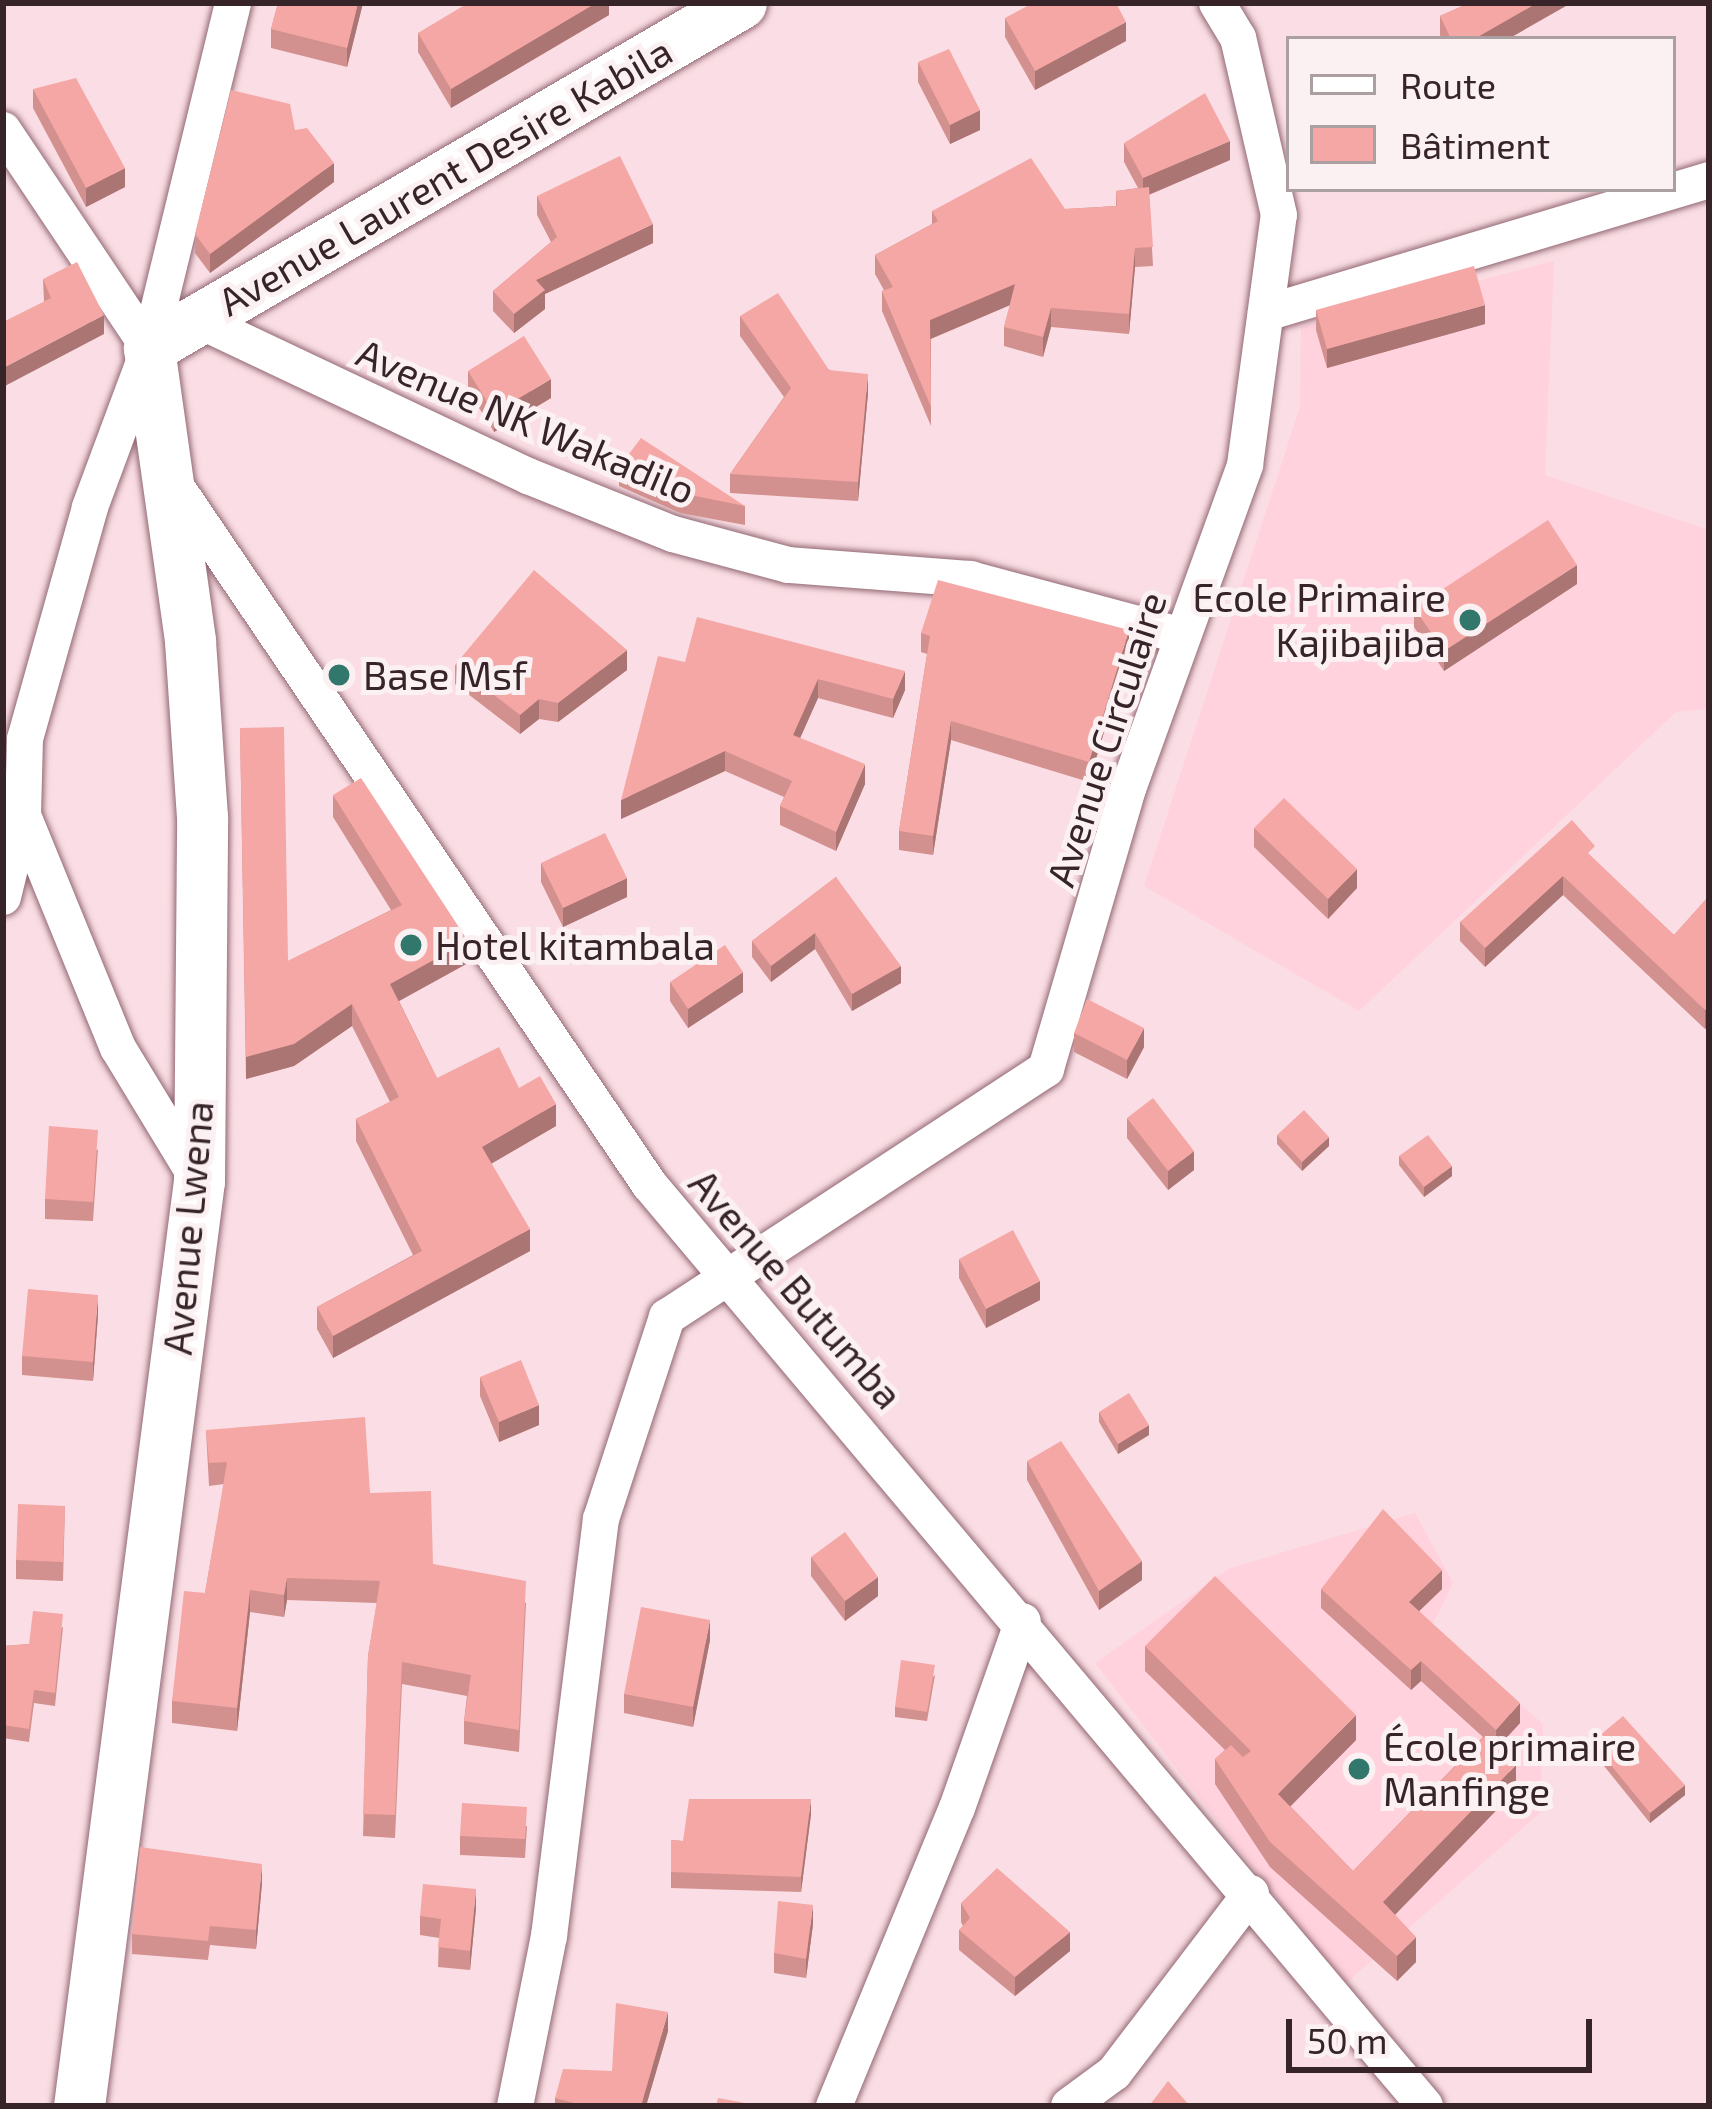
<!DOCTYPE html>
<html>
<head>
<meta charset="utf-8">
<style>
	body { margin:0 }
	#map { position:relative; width:1712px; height:2109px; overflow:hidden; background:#fbdee5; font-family:"Exo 2",sans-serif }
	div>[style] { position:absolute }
	.built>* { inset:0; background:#ffd2dd }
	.roads { filter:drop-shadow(0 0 3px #926873) drop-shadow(0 0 3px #926873) }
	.street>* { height:36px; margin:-18px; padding:0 18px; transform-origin:18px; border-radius:18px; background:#fff }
	.secondary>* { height:51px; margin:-25.5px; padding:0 25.5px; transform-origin:25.5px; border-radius:25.5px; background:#fff }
	.wall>* { inset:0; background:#d2908e }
	.shaded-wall>* { inset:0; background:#ab7574 }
	.building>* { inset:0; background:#f4a7a5 }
	.dots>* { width:33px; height:33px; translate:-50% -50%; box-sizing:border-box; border:6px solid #fbf1f3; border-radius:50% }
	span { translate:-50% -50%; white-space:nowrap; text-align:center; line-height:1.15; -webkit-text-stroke:10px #fbf1f3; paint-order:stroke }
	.street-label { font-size:39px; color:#362429 }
	.poi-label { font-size:39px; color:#362429 }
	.right { translate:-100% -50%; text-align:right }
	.left { translate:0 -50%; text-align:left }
	.frame { position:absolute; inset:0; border:6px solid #362429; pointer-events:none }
	.legend { position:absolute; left:1286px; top:36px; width:390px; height:156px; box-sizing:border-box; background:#fbf1f3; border:3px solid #ac9fa2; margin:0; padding:15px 21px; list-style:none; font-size:36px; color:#362429 }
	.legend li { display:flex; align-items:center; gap:24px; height:60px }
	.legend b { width:60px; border:3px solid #ac9fa2 }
	.scale { position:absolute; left:1286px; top:2019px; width:306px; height:54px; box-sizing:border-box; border:6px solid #362429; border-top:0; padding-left:15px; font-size:36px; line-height:42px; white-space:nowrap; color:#362429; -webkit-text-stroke:9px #fbf1f3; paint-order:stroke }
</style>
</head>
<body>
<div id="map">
	<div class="built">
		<i style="clip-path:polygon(1554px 261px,1545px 475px,1709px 530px,1709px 709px,1676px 712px,1359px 1011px,1144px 886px,1300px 407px,1301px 327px)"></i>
		<i style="clip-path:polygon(1415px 1513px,1453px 1583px,1432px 1626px,1543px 1724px,1540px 1813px,1344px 1985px,1095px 1663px,1230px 1568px)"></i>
	</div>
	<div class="roads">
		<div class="street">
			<i style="left:3px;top:130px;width:262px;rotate:56.2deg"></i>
			<i style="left:1266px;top:313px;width:463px;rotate:-16.7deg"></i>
			<i style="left:198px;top:320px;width:365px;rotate:25.3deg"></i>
			<i style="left:528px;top:476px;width:156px;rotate:21.8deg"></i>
			<i style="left:673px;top:534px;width:120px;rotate:15deg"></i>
			<i style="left:789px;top:565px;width:182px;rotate:4.4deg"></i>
			<i style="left:970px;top:579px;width:220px;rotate:15deg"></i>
			<i style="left:171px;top:479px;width:852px;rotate:55.86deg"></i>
			<i style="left:649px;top:1184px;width:1205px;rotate:49.91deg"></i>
			<i style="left:22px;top:813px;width:254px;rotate:67.8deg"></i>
			<i style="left:118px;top:1048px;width:156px;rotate:58.7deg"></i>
			<i style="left:3px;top:897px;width:84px;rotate:-76.3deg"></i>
			<i style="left:23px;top:815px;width:76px;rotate:-88.5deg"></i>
			<i style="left:25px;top:739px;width:241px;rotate:-74.3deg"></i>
			<i style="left:90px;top:507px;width:170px;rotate:-69.6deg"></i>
			<i style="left:149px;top:348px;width:355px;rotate:-76.3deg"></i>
			<i style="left:515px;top:2106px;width:173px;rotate:-78.7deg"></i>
			<i style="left:549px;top:1936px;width:420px;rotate:-82.9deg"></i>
			<i style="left:601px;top:1519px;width:213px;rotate:-71.9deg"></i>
			<i style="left:667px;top:1317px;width:453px;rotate:-33.2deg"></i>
			<i style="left:1046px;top:1069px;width:295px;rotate:-73.7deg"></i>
			<i style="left:1129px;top:786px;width:341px;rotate:-70.1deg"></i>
			<i style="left:1245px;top:465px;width:252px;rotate:-82.3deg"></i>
			<i style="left:1279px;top:215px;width:182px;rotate:-103deg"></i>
			<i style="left:1238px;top:38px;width:41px;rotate:-121deg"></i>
			<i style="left:834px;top:2106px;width:322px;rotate:-67.6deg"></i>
			<i style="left:957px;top:1808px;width:198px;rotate:-70.6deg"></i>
			<i style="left:1069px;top:2106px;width:56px;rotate:-36.3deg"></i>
			<i style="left:1114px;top:2073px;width:226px;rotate:-52.7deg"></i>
		</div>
		<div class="secondary">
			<i style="left:79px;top:2106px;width:933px;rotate:-82.61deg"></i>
			<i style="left:199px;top:1181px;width:364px;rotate:-89.5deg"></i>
			<i style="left:202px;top:817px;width:177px;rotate:-93.9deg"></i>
			<i style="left:190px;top:640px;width:295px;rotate:-98deg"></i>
			<i style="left:149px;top:348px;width:685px;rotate:-30.23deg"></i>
		</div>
	</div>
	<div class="wall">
		<i style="clip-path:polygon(278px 3px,363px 3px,347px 67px,271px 48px,271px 29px)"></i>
		<i style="clip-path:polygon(609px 3px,609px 15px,451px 108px,418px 52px,418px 33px)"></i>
		<i style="clip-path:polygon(1469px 3px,1571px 3px,1508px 39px,1442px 39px,1440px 35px,1440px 16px)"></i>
		<i style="clip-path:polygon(1005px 18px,1126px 41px,1035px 90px,1005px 37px)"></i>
		<i style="clip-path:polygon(918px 62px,980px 130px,950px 144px,918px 82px)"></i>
		<i style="clip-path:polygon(33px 89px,125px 187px,86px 207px,33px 108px)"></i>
		<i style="clip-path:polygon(295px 130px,334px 182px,210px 273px,195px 253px,195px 234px)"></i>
		<i style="clip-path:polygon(1124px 143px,1230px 160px,1149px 195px,1153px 266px,1135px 267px,1129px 334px,1051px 327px,1043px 357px,1004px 346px,1004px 327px,1010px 305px,931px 339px,931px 426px,882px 311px,882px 291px,884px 290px,875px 274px,875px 255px,932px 224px,932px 211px,1065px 209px,1116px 206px,1116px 191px,1138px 188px,1124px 162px)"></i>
		<i style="clip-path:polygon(537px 196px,653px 243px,545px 294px,545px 309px,514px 333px,493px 311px,493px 291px,551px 242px,537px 215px)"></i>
		<i style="clip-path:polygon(43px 279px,104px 334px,44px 302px)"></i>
		<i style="clip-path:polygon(1316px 310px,1485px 324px,1327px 368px,1316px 330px)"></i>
		<i style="clip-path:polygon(740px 316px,868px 393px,858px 501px,730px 493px,730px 474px,784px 397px,740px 336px)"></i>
		<i style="clip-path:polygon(468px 371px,551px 398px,494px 432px,468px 390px)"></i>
		<i style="clip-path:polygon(619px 467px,745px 506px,745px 525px,680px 513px,619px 486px)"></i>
		<i style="clip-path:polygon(1577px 584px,1444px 671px,1414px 627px,1414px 608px)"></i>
		<i style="clip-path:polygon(921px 633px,1129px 649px,1089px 782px,951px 740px,933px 855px,899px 850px,899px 831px,927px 654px,921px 652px)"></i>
		<i style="clip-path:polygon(685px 662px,905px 690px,893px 718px,818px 698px,800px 738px,865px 784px,836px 851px,780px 825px,780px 806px,784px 797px,725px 771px,621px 819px)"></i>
		<i style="clip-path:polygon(455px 665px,627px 670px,558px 722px,539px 719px,520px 734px,455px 684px)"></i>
		<i style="clip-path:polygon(240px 728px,288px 961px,391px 910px,333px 817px,333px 795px,468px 963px,399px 1001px,437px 1078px,519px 1088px,556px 1126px,491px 1164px,530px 1251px,333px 1358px,317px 1329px,317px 1307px,413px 1255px,356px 1141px,356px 1119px,390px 1102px,352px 1026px,294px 1066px,246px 1079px)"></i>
		<i style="clip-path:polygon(1254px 828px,1357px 888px,1328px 919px,1254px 847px)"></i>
		<i style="clip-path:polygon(1595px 861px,1674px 935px,1709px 896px,1709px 1025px,1705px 1029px,1563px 895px,1485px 967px,1460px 941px,1460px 922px)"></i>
		<i style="clip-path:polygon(541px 863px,627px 897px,563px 927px,541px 882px)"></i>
		<i style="clip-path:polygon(836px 877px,901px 983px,852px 1011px,815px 949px,771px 982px,752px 957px,752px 941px)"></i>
		<i style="clip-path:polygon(670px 982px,743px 992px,688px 1028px,670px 1001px)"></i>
		<i style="clip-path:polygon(1074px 1033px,1144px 1047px,1127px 1079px,1074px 1052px)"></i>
		<i style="clip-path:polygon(1127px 1118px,1194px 1170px,1168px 1190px,1127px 1138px)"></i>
		<i style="clip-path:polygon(1277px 1135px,1329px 1146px,1302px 1171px,1277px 1144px)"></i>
		<i style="clip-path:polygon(98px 1149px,93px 1221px,45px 1219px,45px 1199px)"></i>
		<i style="clip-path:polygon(1399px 1156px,1452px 1176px,1424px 1197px,1399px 1165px)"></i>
		<i style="clip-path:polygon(959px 1259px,1040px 1300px,986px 1328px,959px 1278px)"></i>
		<i style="clip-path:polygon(98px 1315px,93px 1381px,22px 1375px,22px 1356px)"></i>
		<i style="clip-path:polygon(480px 1377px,539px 1425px,499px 1442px,480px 1396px)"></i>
		<i style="clip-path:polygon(1099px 1412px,1149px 1435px,1118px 1454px,1099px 1422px)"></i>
		<i style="clip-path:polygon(206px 1430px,370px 1493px,433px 1564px,526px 1603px,519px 1752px,464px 1744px,464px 1721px,467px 1696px,402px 1684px,395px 1838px,363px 1836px,368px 1656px,377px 1603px,287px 1600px,284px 1617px,250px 1612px,237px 1731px,172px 1723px,172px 1701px,205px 1593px,224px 1484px,209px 1486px)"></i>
		<i style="clip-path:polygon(1027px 1461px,1142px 1580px,1099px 1610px,1027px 1480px)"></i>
		<i style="clip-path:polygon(65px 1506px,63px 1581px,16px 1579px,16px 1560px)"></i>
		<i style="clip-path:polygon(811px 1557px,878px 1596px,845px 1621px,811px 1576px)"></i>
		<i style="clip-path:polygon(1321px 1589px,1442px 1589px,1419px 1611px,1520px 1723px,1498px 1747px,1516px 1790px,1395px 1915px,1416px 1962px,1397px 1981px,1270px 1867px,1215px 1784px,1215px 1759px,1225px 1750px,1145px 1671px,1145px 1646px,1356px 1740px,1290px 1806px,1353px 1871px,1483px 1737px,1421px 1681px,1411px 1690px,1321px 1608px)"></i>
		<i style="clip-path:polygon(63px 1627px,55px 1706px,34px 1703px,29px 1742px,3px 1738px,3px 1646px,29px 1644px)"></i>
		<i style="clip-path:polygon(710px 1640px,693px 1727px,624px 1713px,624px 1694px)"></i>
		<i style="clip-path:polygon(935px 1675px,927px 1721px,895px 1717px,895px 1707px)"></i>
		<i style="clip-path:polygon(1592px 1742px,1685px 1795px,1650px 1823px,1592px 1751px)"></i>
		<i style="clip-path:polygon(811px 1814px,801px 1892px,671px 1888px,671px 1840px,683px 1841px)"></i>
		<i style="clip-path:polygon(527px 1826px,525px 1858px,460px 1855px,460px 1836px)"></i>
		<i style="clip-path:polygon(262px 1883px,256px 1949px,210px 1945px,208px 1960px,132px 1954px,132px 1934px)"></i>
		<i style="clip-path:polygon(961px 1903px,1070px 1951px,1015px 1996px,959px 1950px,959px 1930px,963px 1926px,961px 1922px)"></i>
		<i style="clip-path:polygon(476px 1908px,470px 1970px,438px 1967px,439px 1938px,420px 1935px,420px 1916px)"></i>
		<i style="clip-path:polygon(813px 1924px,806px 1978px,774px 1973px,774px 1953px)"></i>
		<i style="clip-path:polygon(668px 2031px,646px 2106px,555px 2106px,555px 2098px,612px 2071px)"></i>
	</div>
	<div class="shaded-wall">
		<i style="clip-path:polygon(358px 3px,363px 3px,347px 67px,347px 48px)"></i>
		<i style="clip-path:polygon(596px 3px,609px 3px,609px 15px,451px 108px,451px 89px)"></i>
		<i style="clip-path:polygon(1537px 3px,1571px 3px,1508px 39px,1474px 39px)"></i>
		<i style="clip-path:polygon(1126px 22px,1126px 41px,1035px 90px,1035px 71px)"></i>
		<i style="clip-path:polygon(980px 110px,980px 130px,950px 144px,950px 125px)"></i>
		<i style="clip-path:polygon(1230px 141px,1230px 160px,1143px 197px,1143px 178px)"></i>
		<i style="clip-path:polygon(334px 163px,334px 182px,210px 273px,210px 254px)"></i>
		<i style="clip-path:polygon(125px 168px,125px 187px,86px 207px,86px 188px)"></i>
		<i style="clip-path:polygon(653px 224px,653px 243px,545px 294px,545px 309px,514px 333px,514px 314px,536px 280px)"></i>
		<i style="clip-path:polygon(1135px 248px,1135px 267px,1129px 334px,1129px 314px)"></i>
		<i style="clip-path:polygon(1015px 284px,1015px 303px,930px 339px,930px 320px)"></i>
		<i style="clip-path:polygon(1485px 305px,1485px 324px,1327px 368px,1327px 349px)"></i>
		<i style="clip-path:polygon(1051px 308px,1051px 327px,1043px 357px,1043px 337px)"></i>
		<i style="clip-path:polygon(104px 315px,104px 334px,3px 387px,3px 368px)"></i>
		<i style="clip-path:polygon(868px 374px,868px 393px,858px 501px,858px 482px)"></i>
		<i style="clip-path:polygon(551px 379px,551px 398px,494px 432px,494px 413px)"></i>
		<i style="clip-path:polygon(1577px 565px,1577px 584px,1444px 671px,1444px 651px)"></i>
		<i style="clip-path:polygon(1129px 630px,1129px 649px,1089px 782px,1089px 762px)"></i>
		<i style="clip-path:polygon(627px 650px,627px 670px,558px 722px,558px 703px)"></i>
		<i style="clip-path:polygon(905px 671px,905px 690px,893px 718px,893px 699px)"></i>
		<i style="clip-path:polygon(818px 679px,818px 698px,793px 754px,793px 735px)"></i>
		<i style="clip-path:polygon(539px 699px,539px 719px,520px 734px,520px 715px)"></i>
		<i style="clip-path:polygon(951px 721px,951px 740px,933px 855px,933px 836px)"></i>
		<i style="clip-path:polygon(725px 751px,725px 771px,621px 819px,621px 800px)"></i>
		<i style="clip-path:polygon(865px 764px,865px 784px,836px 851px,836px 832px)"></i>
		<i style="clip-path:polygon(1357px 869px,1357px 888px,1328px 919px,1328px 899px)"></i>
		<i style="clip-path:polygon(1563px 876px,1563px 895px,1485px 967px,1485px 948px)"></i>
		<i style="clip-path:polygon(627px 878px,627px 897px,563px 927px,563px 908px)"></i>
		<i style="clip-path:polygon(815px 933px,815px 949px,771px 982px,771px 966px)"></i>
		<i style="clip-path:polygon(468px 941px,468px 963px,390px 1006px,390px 984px)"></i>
		<i style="clip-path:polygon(901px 966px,901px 983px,852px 1011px,852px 994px)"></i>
		<i style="clip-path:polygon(743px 972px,743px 992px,688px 1028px,688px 1009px)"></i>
		<i style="clip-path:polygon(352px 1004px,352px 1026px,294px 1066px,246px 1079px,246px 1057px)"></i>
		<i style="clip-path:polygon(1709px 1006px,1709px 1025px,1705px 1029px,1705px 1010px)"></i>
		<i style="clip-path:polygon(1144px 1028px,1144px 1047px,1127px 1079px,1127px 1060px)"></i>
		<i style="clip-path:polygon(556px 1104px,556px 1126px,482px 1169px,482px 1147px)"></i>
		<i style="clip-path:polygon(1329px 1137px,1329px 1146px,1302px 1171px,1302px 1162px)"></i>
		<i style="clip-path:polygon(1194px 1151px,1194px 1170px,1168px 1190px,1168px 1171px)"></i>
		<i style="clip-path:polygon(1452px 1166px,1452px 1176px,1424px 1197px,1424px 1187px)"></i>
		<i style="clip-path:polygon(530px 1229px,530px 1251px,333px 1358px,333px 1336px)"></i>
		<i style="clip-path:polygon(1040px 1281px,1040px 1300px,986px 1328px,986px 1309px)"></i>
		<i style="clip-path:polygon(98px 1295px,98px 1315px,93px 1381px,93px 1362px)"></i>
		<i style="clip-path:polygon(539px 1405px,539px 1425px,499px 1442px,499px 1422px)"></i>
		<i style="clip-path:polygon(1149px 1425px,1149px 1435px,1118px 1454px,1118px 1444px)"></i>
		<i style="clip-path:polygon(1142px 1561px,1142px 1580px,1099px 1610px,1099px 1591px)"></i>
		<i style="clip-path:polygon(1442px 1570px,1442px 1589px,1409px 1621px,1409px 1602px)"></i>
		<i style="clip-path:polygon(878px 1577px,878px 1596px,845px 1621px,845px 1601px)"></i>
		<i style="clip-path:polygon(287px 1578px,287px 1600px,284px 1617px,284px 1595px)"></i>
		<i style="clip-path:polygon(250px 1590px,250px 1612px,237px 1731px,237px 1708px)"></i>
		<i style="clip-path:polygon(710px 1620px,710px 1640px,693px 1727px,693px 1707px)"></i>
		<i style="clip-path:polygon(1421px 1661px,1421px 1681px,1411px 1690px,1411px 1670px)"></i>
		<i style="clip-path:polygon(1520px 1703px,1520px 1723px,1496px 1749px,1496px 1730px)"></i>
		<i style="clip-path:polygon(1356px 1715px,1356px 1740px,1278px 1819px,1278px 1794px)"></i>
		<i style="clip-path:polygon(1516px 1765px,1516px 1790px,1383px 1927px,1383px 1902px)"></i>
		<i style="clip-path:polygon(1685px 1785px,1685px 1795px,1650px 1823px,1650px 1813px)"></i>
		<i style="clip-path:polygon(811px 1799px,811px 1814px,801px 1892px,801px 1877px)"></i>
		<i style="clip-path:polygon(262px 1864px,262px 1883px,256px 1949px,256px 1930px)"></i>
		<i style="clip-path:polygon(476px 1889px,476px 1908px,470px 1970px,470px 1951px)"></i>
		<i style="clip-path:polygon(813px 1905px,813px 1924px,806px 1978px,806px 1959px)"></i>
		<i style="clip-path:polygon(1070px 1932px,1070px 1951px,1015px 1996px,1015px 1977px)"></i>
		<i style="clip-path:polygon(1416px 1937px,1416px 1962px,1397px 1981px,1397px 1956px)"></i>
		<i style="clip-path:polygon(668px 2012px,668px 2031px,646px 2106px,641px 2106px)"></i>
	</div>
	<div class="building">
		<i style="clip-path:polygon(278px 3px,358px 3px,347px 48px,271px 29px)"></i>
		<i style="clip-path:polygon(468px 3px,596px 3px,451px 89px,418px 33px)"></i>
		<i style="clip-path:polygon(1033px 3px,1116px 3px,1126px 22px,1035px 71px,1005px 18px)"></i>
		<i style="clip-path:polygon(1469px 3px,1537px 3px,1474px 39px,1451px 39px,1440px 16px)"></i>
		<i style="clip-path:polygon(949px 49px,980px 110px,950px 125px,918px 62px)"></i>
		<i style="clip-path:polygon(76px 78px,125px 168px,86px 188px,33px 89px)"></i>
		<i style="clip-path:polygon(231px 90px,290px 104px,295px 130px,307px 128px,334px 163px,210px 254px,195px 234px)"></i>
		<i style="clip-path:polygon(1205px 93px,1230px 141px,1143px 178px,1124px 143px)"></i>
		<i style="clip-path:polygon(620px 156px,653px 224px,536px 280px,545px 290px,514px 314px,493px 291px,557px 237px,537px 196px)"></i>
		<i style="clip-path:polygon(1031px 158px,1065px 209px,1117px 206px,1116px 191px,1149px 187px,1153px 247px,1135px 248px,1129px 314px,1051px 308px,1043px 337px,1004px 327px,1015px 284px,930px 320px,931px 407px,882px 291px,893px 287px,875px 255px,938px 221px,932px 211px)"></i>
		<i style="clip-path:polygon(77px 262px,104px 315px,3px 368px,3px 322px,51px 298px,43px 279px)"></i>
		<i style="clip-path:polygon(1474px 266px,1485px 305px,1327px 349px,1316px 310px)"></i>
		<i style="clip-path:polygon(778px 293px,829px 370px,868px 374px,858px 482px,730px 474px,791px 388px,740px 316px)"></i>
		<i style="clip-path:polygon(524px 336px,551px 379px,494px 413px,468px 371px)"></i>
		<i style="clip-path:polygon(641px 438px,745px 506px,680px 493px,619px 467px)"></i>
		<i style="clip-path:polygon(1548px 520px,1577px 565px,1444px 651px,1414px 608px)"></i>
		<i style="clip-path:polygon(534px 570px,627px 650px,558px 703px,539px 699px,520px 715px,455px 665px)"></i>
		<i style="clip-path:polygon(938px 580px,1129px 630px,1089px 762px,951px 721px,933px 836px,899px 831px,930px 636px,921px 633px)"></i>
		<i style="clip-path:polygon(697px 617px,905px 671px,893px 699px,818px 679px,793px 735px,865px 764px,836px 832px,780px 806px,792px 781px,725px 751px,621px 800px,658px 656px,685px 662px)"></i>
		<i style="clip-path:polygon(284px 727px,288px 961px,402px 905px,333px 795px,361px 778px,468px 941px,390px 984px,437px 1078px,499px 1047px,519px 1088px,540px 1076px,556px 1104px,482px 1147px,530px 1229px,333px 1336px,317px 1307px,422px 1251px,356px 1119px,399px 1097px,352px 1004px,294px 1044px,246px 1057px,240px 728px)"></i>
		<i style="clip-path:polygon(1284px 798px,1357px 869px,1328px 899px,1254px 828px)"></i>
		<i style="clip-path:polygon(1572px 820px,1595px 846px,1588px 853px,1674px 935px,1709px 896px,1709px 965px,1707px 967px,1709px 969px,1709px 1006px,1705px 1010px,1563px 876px,1485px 948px,1460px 922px)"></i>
		<i style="clip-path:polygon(605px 833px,627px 878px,563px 908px,541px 863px)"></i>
		<i style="clip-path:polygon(836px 877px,901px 966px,852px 994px,815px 933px,771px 966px,752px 941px)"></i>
		<i style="clip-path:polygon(725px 945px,743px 972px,688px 1009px,670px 982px)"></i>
		<i style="clip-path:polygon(1087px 999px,1144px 1028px,1127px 1060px,1074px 1033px)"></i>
		<i style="clip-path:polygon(1153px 1098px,1194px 1151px,1168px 1171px,1127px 1118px)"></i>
		<i style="clip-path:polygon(1304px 1110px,1329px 1137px,1302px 1162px,1277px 1135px)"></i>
		<i style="clip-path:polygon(49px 1126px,98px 1130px,93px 1202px,45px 1199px)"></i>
		<i style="clip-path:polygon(1428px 1135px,1452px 1166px,1424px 1187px,1399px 1156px)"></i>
		<i style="clip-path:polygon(1013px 1230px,1040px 1281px,986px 1309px,959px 1259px)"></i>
		<i style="clip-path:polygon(28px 1289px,98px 1295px,93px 1362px,22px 1356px)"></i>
		<i style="clip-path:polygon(521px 1360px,539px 1405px,499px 1422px,480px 1377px)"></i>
		<i style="clip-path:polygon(1129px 1393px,1149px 1425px,1118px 1444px,1099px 1412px)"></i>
		<i style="clip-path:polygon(365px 1417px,370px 1493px,431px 1491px,433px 1564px,526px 1581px,519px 1730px,464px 1721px,471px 1675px,402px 1662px,395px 1815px,363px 1814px,368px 1656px,380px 1581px,287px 1578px,284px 1595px,250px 1590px,237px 1708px,172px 1701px,184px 1591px,205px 1593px,227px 1462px,209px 1463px,206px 1430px)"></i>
		<i style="clip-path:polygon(1061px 1441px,1142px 1561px,1099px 1591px,1027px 1461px)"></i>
		<i style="clip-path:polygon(18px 1504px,65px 1506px,63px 1562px,16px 1560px)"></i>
		<i style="clip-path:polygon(1383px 1509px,1442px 1570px,1409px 1602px,1520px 1703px,1496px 1730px,1421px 1661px,1411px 1670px,1321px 1589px)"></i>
		<i style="clip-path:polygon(845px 1532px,878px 1577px,845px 1601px,811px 1557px)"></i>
		<i style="clip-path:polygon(1215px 1576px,1356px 1715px,1278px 1794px,1353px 1871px,1485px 1736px,1516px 1765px,1383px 1902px,1416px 1937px,1397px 1956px,1270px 1842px,1215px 1759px,1231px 1745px,1243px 1757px,1251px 1751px,1145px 1646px)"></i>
		<i style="clip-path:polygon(641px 1607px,710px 1620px,693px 1707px,624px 1694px)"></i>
		<i style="clip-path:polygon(33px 1611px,63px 1614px,55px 1693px,34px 1690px,29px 1729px,3px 1725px,3px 1646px,29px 1644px)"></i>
		<i style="clip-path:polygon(901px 1660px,935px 1665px,927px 1712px,895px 1707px)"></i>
		<i style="clip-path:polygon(1623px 1716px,1685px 1785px,1650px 1813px,1592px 1742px)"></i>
		<i style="clip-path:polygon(689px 1799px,811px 1799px,801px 1877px,671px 1872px,671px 1840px,683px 1841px)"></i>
		<i style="clip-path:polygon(462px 1803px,527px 1807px,525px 1839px,460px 1836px)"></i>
		<i style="clip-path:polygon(140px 1847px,262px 1864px,256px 1930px,210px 1926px,208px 1941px,132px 1934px)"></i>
		<i style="clip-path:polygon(997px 1868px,1070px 1932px,1015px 1977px,959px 1930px,970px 1918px,961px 1903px)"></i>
		<i style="clip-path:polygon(423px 1884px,476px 1889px,470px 1951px,438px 1947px,441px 1919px,420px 1916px)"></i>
		<i style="clip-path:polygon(778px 1901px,813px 1905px,806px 1959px,774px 1953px)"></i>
		<i style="clip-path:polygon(616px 2003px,668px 2012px,641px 2106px,585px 2106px,555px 2098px,563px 2069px,612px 2071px)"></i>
		<i style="clip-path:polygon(1168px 2081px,1190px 2106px,1149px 2106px)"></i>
		<i style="clip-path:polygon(718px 2098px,761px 2106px,716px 2106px)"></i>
	</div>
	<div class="dots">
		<i style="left:1470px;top:620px;background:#32776c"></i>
		<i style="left:339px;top:675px;background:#32776c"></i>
		<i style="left:411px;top:945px;background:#32776c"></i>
		<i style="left:1359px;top:1769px;background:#32776c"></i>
	</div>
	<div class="street-label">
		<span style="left:445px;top:176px;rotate:-30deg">Avenue Laurent Desire Kabila</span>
		<span style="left:526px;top:421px;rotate:23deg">Avenue NK Wakadilo</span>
		<span style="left:1106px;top:739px;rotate:-72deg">Avenue Circulaire</span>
		<span style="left:188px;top:1228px;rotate:-85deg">Avenue Lwena</span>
		<span style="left:796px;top:1289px;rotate:49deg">Avenue Butumba</span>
	</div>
	<div class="poi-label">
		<span class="right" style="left:1446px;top:620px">Ecole Primaire<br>Kajibajiba</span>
		<span class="left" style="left:363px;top:675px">Base Msf</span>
		<span class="left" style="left:435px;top:945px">Hotel kitambala</span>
		<span class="left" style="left:1383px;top:1769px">École primaire<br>Manfinge</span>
	</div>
	<div class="frame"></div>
	<ul class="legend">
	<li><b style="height:15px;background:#fff"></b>Route</li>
	<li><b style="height:33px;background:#f4a7a5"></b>Bâtiment</li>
	</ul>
	<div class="scale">50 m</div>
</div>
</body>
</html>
